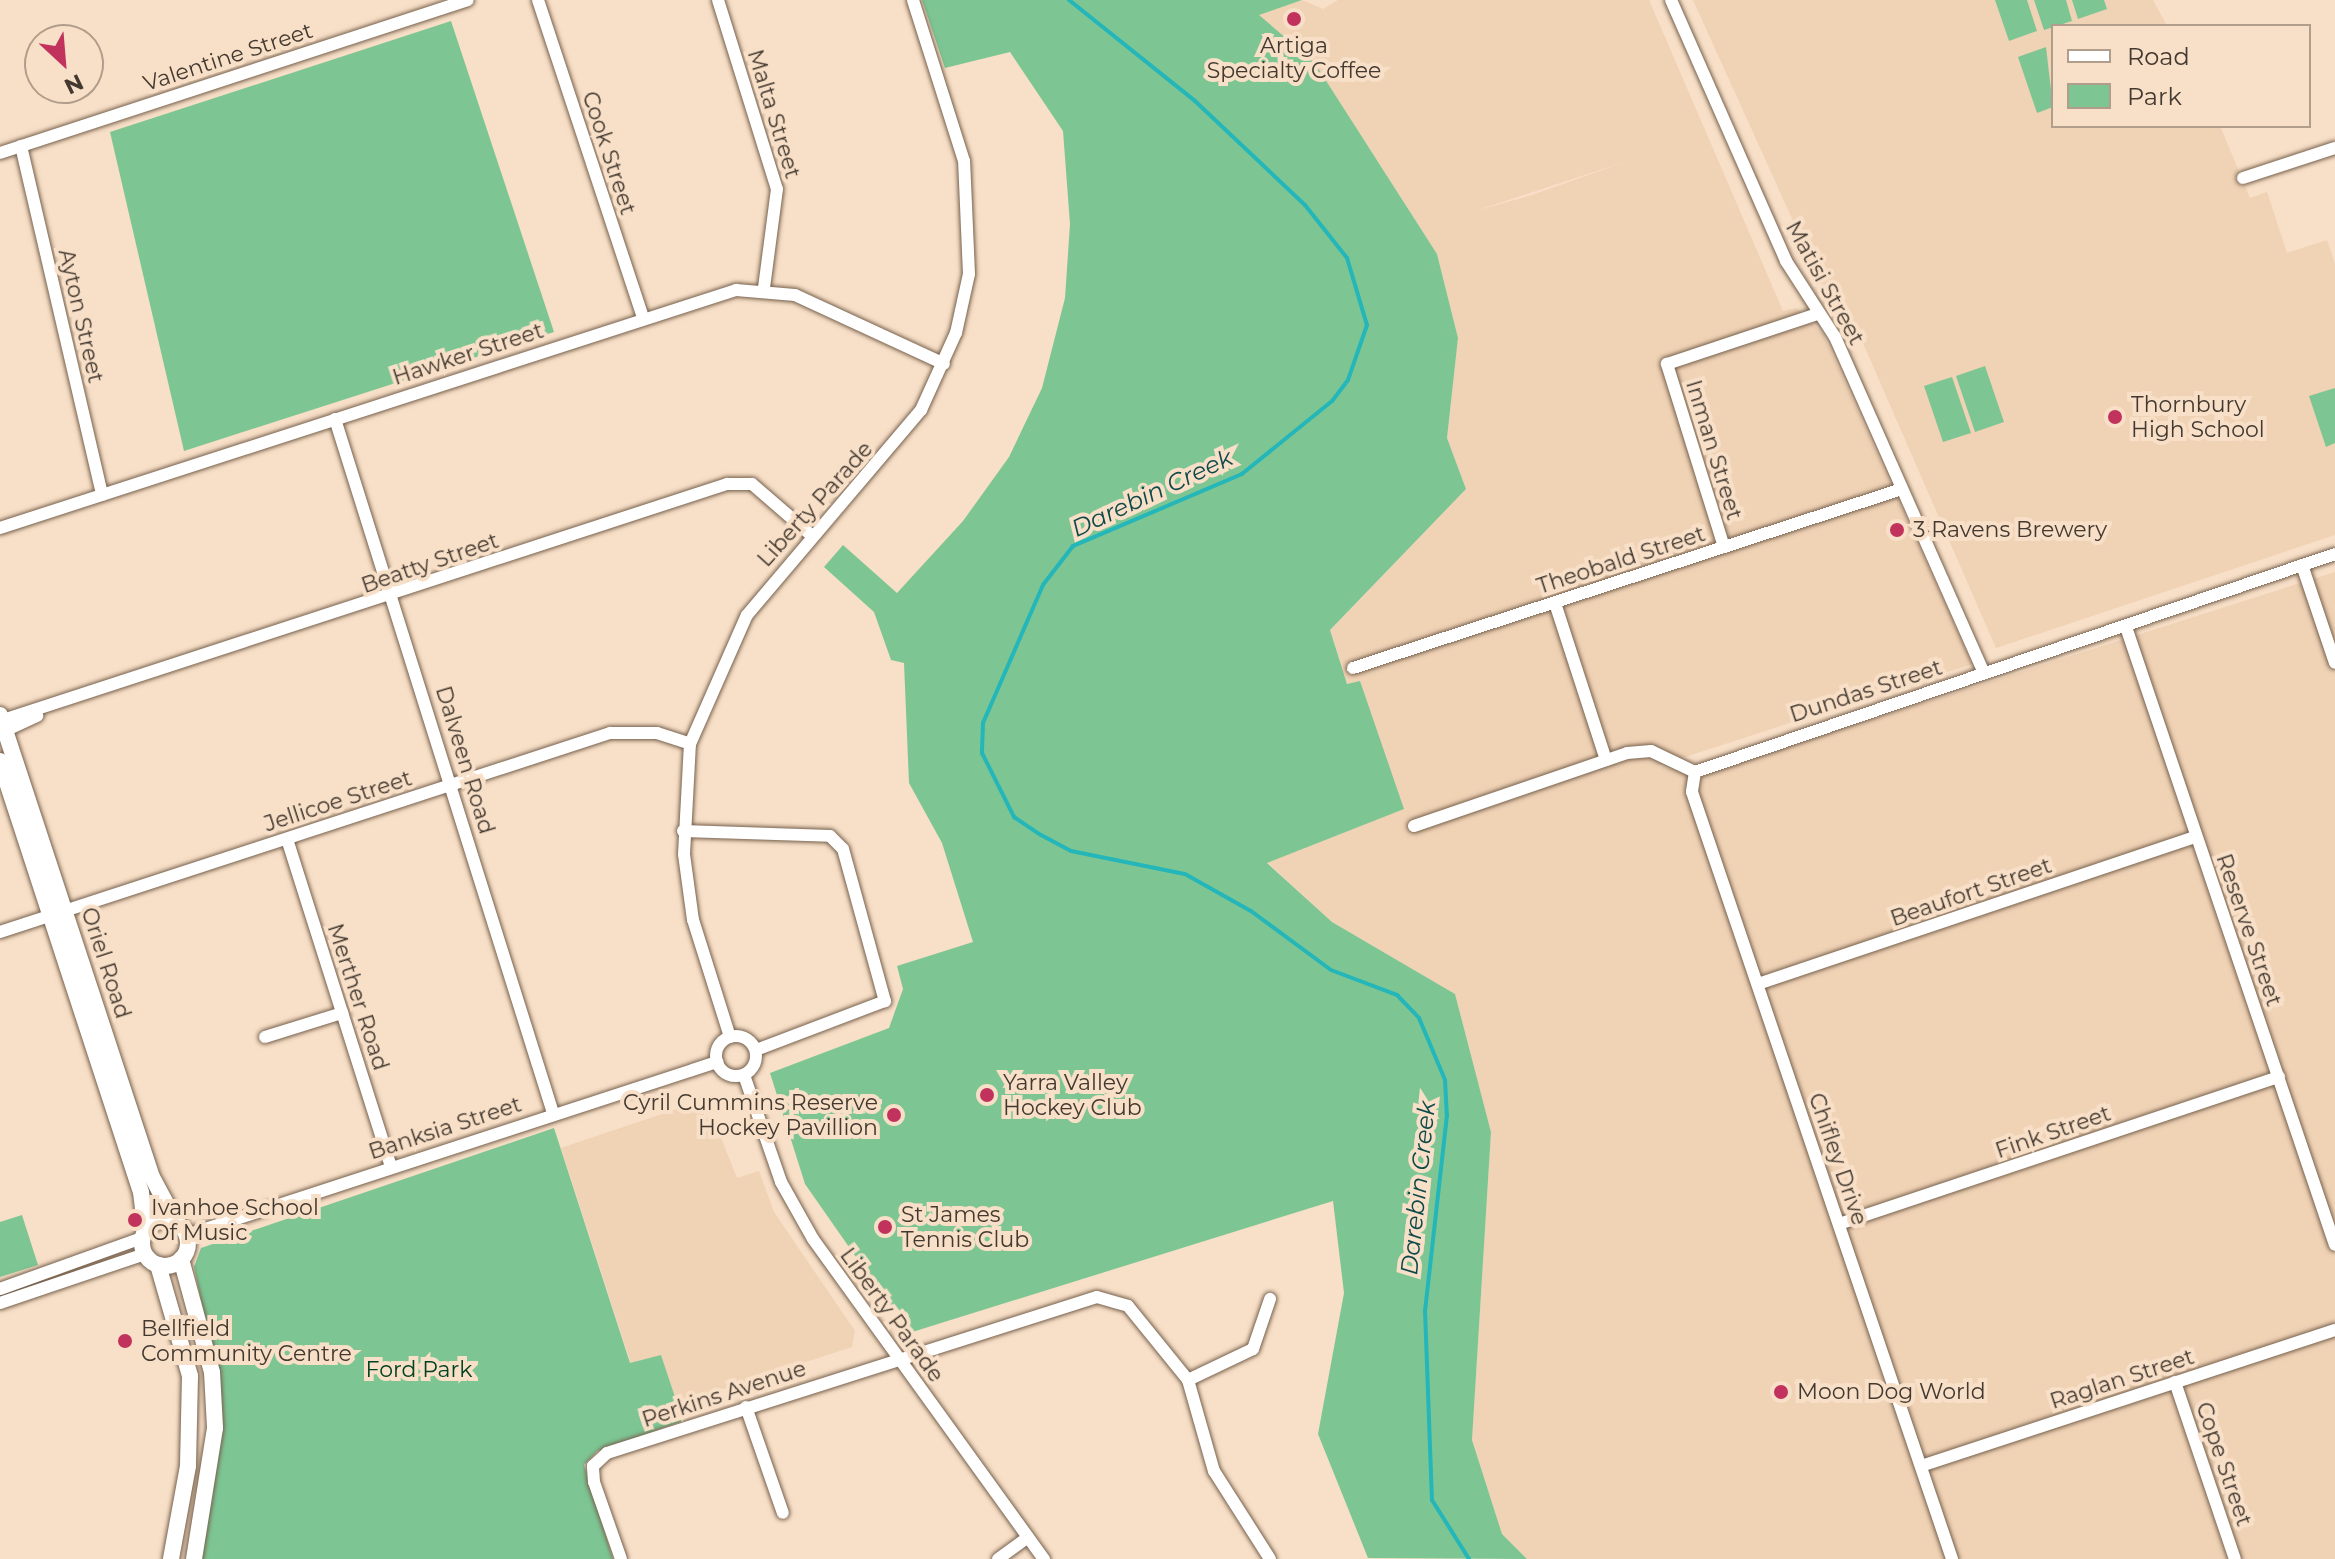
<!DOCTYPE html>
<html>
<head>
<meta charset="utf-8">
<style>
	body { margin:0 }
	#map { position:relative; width:2335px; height:1559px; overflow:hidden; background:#f8dfc7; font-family:Montserrat,sans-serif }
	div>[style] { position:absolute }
	.built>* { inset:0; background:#f0d2b5 }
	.green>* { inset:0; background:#7dc694 }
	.stream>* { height:4px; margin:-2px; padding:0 2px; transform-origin:2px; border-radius:2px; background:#24b6b8 }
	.roads { filter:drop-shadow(0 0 2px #76614d) drop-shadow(0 0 2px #76614d) }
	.minor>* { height:12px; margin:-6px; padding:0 6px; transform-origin:6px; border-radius:6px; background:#fff }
	.minor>.ring { margin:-6px; padding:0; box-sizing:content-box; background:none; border:12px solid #fff; border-radius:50% }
	.major>* { height:16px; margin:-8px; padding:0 8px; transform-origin:8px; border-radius:8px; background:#fff }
	.major>.ring { margin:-8px; padding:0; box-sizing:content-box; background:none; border:16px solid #fff; border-radius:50% }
	.dots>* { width:22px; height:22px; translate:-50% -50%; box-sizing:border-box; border:4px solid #f8dfc7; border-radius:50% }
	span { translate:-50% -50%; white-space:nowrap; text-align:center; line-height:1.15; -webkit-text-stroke:8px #f8dfc7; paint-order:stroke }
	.poi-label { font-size:22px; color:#433930 }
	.left { translate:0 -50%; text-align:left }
	.right { translate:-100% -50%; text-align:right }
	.street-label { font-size:22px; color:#433930 }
	.park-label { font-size:22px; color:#004220 }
	.water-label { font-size:24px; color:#0e494a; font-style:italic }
	.legend { position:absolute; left:2051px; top:24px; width:260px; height:104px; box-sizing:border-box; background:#f8dfc7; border:2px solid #b09d8b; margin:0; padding:10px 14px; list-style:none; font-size:24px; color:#433930 }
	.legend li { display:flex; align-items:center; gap:16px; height:40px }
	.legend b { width:40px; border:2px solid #b09d8b }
	.north { position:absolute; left:24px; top:24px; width:80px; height:80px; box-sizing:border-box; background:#f8dfc7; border:2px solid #b09d8b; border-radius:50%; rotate:154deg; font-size:22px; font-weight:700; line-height:32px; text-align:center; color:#433930 }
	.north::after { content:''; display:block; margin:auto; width:28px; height:36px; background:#c1335d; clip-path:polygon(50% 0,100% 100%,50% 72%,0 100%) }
</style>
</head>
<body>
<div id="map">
	<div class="built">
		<i style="clip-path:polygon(evenodd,1302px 0,1323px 9px,1338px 0,1649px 0,1783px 311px,1796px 308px,1823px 334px,1972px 664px,1657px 766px,1698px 775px,2335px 572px,2335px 1559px,1527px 1559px,1502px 1534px,1472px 1440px,1491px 1132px,1455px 994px,1332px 922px,1267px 862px,1279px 853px,1361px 687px,1347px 684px,1330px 630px,1466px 489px,1447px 438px,1458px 338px,1437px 254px,1369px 148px,1258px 15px,1302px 0,1622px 163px,1532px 195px,1475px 211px,1621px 163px,1622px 163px)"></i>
		<i style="clip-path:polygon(1693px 0,2153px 0,2167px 26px,2053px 26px,2053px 126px,2220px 126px,2250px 198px,2267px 192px,2287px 253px,2327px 240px,2335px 264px,2335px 535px,1996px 648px,1842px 295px,1828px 298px)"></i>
		<i style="clip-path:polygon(692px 1104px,716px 1125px,737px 1178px,759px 1171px,774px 1212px,855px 1331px,852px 1347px,677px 1404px,661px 1356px,631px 1364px,561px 1148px)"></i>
	</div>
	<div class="green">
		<i style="clip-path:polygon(922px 0,1302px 0,1259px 15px,1314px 62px,1437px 254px,1458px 338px,1447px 438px,1466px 489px,1330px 630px,1347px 684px,1360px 681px,1404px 809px,1267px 863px,1332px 922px,1455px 994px,1491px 1132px,1472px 1440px,1502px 1534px,1527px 1559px,1368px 1558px,1318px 1434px,1344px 1293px,1333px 1201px,909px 1333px,805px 1184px,770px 1073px,889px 1028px,903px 989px,897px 966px,973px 942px,942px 843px,909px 783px,904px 663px,891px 660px,874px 612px,824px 567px,843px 545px,897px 593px,963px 521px,1009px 457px,1042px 388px,1065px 298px,1070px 224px,1063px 131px,1010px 52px,945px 68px)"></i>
		<i style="clip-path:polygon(1995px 0,2027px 0,2037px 31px,2009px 41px)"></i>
		<i style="clip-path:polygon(2034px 0,2066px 0,2072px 21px,2044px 30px)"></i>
		<i style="clip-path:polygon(2072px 0,2104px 0,2107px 9px,2078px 19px)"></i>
		<i style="clip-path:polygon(451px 21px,554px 332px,184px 451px,110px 132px)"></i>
		<i style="clip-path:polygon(2046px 47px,2053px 107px,2037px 113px,2018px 57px)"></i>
		<i style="clip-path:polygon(1985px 366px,2004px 422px,1975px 432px,1956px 376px)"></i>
		<i style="clip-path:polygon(1952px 377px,1971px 433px,1943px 442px,1924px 386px)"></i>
		<i style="clip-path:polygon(2335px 388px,2335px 443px,2326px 447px,2309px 396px)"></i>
		<i style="clip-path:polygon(554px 1128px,630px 1363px,661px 1355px,683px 1421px,597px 1451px,584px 1465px,613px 1559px,200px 1559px,215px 1366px,194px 1267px,201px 1248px)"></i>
		<i style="clip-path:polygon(22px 1215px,38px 1265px,0 1277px,0 1222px)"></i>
	</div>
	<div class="stream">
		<i style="left:1069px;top:0;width:161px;rotate:38.7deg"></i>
		<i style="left:1195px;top:101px;width:151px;rotate:43.4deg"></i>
		<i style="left:1305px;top:205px;width:68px;rotate:51.6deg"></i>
		<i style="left:1347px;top:258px;width:70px;rotate:73.4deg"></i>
		<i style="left:1367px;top:325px;width:58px;rotate:109.1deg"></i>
		<i style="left:1348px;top:380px;width:26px;rotate:127deg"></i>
		<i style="left:1332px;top:401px;width:116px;rotate:141deg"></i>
		<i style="left:1242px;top:474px;width:184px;rotate:156.9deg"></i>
		<i style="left:1073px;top:546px;width:49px;rotate:127.6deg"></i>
		<i style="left:1043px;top:585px;width:150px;rotate:113.5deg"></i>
		<i style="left:983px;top:723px;width:30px;rotate:92deg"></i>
		<i style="left:982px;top:753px;width:72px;rotate:63.4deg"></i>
		<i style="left:1014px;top:817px;width:32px;rotate:34deg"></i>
		<i style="left:1041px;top:835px;width:34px;rotate:28deg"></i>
		<i style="left:1071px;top:851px;width:116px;rotate:11.4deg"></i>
		<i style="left:1185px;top:874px;width:76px;rotate:29.3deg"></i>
		<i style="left:1251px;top:911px;width:99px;rotate:36.4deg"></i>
		<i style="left:1331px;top:970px;width:71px;rotate:20.7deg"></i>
		<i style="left:1397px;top:995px;width:32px;rotate:46deg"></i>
		<i style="left:1419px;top:1018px;width:67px;rotate:67.2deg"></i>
		<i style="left:1445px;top:1080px;width:35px;rotate:87deg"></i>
		<i style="left:1447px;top:1115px;width:196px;rotate:96.4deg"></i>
		<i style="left:1425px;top:1310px;width:190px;rotate:87.9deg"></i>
		<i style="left:1432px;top:1500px;width:70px;rotate:57.9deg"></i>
	</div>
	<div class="roads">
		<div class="minor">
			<i style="left:538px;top:0;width:335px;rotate:71.7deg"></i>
			<i style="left:718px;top:0;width:198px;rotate:72.7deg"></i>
			<i style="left:777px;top:189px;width:100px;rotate:97.5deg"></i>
			<i style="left:1671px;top:0;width:285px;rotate:66.2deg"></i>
			<i style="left:1786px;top:261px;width:90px;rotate:57.2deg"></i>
			<i style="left:1835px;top:337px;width:368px;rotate:66.1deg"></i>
			<i style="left:21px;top:146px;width:358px;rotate:76.9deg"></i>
			<i style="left:0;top:153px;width:492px;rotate:-18.1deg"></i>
			<i style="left:2243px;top:178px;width:97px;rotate:-18.1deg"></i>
			<i style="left:335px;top:419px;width:727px;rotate:72.56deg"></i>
			<i style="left:0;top:528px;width:774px;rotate:-17.92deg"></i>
			<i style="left:736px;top:290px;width:59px;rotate:4.8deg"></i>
			<i style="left:795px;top:295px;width:164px;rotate:24.8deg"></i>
			<i style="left:1724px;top:547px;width:192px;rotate:-107.3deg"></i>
			<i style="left:1667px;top:364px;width:158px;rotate:-18.4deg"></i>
			<i style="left:2302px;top:565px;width:103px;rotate:71.4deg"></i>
			<i style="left:1555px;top:603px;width:165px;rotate:72deg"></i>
			<i style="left:2126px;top:627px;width:652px;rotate:71.32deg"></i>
			<i style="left:1353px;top:668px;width:577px;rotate:-18.06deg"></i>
			<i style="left:0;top:721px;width:765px;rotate:-18.06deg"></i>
			<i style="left:727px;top:484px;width:25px"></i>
			<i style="left:752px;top:484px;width:78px;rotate:40.8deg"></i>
			<i style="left:0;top:733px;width:41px;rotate:-24.7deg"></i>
			<i style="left:1695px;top:772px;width:20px;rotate:99deg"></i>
			<i style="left:1692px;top:792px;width:810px;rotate:71.27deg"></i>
			<i style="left:1695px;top:772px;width:676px;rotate:-18.81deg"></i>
			<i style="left:1414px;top:826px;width:225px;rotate:-18.9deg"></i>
			<i style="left:1627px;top:753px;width:24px;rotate:-5deg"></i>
			<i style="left:1651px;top:751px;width:49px;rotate:25.5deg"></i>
			<i style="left:683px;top:831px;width:147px;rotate:1.9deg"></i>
			<i style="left:830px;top:836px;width:18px;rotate:45deg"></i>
			<i style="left:843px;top:849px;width:158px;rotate:74.6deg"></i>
			<i style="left:885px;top:1001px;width:138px;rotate:159.2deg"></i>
			<i style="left:287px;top:839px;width:343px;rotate:72.4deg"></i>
			<i style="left:0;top:932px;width:642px;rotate:-18.07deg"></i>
			<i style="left:610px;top:733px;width:47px"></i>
			<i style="left:657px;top:733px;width:35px;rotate:18deg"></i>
			<i style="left:1758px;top:984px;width:462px;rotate:-18.6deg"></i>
			<i class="ring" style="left:716px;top:1036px;width:28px;height:28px"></i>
			<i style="left:265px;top:1037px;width:81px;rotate:-17.3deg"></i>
			<i style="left:730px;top:1037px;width:123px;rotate:-107.5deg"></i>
			<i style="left:693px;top:920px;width:67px;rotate:-97.8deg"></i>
			<i style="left:684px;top:854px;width:110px;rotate:-86.9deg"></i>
			<i style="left:690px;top:744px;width:141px;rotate:-66.2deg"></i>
			<i style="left:747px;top:615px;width:269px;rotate:-49.7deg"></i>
			<i style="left:921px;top:410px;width:85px;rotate:-65.6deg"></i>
			<i style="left:956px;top:333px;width:60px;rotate:-77.6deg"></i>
			<i style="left:969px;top:274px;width:113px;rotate:-92.5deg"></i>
			<i style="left:964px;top:161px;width:169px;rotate:-107.6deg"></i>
			<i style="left:744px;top:1075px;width:113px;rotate:70.9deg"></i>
			<i style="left:781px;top:1182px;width:65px;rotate:60.7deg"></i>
			<i style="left:813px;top:1239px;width:395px;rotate:54.2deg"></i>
			<i style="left:1839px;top:1224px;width:464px;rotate:-18.5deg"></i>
			<i style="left:187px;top:1235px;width:558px;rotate:-18.08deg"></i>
			<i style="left:0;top:1289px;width:151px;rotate:-19.8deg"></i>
			<i style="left:0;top:1303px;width:153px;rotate:-18.7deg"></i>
			<i style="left:1188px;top:1380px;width:72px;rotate:-25.5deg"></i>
			<i style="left:1253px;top:1349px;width:53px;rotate:-71.2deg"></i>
			<i style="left:2175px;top:1382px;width:187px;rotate:71.3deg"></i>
			<i style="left:746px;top:1407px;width:112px;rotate:70.8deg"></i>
			<i style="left:1921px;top:1466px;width:436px;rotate:-18.2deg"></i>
			<i style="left:621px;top:1559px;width:82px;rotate:-109.3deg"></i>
			<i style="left:594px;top:1482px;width:16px;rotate:-94deg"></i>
			<i style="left:593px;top:1466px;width:19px;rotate:-43deg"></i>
			<i style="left:607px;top:1453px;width:514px;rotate:-17.66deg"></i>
			<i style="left:1097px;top:1297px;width:32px;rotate:16deg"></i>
			<i style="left:1128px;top:1306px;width:95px;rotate:51deg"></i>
			<i style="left:1188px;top:1380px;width:95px;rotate:74.1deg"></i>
			<i style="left:1214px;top:1471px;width:104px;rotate:57.5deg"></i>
			<i style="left:998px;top:1559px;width:37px;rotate:-36deg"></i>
		</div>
		<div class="major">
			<i style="left:0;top:715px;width:486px;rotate:71.8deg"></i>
			<i style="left:152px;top:1177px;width:51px;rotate:61.9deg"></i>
			<i style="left:0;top:761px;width:453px;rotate:71.9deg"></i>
			<i style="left:141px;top:1192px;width:38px;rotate:83deg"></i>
			<i class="ring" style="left:142px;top:1220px;width:30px;height:30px"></i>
			<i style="left:181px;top:1259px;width:117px;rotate:74.7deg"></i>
			<i style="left:212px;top:1372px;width:56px;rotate:86.9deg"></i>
			<i style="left:215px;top:1428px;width:133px;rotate:99.1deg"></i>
			<i style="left:158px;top:1265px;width:116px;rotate:73.9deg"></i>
			<i style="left:190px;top:1376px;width:90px;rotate:91.3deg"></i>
			<i style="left:188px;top:1466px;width:95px;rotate:100.4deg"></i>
		</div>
	</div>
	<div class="dots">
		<i style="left:1294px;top:19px;background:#c1335d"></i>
		<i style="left:2115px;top:417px;background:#c1335d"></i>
		<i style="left:1897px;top:530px;background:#c1335d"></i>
		<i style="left:987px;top:1095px;background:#c1335d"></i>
		<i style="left:894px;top:1115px;background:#c1335d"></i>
		<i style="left:135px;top:1220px;background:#c1335d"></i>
		<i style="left:885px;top:1227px;background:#c1335d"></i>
		<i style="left:125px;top:1341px;background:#c1335d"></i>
		<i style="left:1781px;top:1392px;background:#c1335d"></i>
	</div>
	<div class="poi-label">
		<span style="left:1294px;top:58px">Artiga<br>Specialty Coffee</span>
		<span class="left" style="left:2131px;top:417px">Thornbury<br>High School</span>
		<span class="left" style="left:1913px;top:530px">3 Ravens Brewery</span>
		<span class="left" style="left:1003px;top:1095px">Yarra Valley<br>Hockey Club</span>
		<span class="right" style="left:878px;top:1115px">Cyril Cummins Reserve<br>Hockey Pavillion</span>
		<span class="left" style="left:151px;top:1220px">Ivanhoe School<br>Of Music</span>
		<span class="left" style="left:901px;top:1227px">St James<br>Tennis Club</span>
		<span class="left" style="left:141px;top:1341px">Bellfield<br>Community Centre</span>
		<span class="left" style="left:1797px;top:1392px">Moon Dog World</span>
	</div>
	<div class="street-label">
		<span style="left:228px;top:57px;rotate:-18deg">Valentine Street</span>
		<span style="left:774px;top:114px;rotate:73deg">Malta Street</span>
		<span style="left:609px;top:153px;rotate:72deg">Cook Street</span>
		<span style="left:1825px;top:283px;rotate:61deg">Matisi Street</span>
		<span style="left:81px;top:316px;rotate:77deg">Ayton Street</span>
		<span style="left:468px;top:354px;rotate:-18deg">Hawker Street</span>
		<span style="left:1714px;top:450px;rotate:73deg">Inman Street</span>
		<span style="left:815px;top:504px;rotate:-48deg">Liberty Parade</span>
		<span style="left:1621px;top:560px;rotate:-18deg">Theobald Street</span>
		<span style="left:430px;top:563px;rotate:-19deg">Beatty Street</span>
		<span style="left:1866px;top:691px;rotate:-18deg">Dundas Street</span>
		<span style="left:465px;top:760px;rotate:73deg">Dalveen Road</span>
		<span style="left:338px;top:801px;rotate:-18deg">Jellicoe Street</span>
		<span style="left:1971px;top:892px;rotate:-19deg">Beaufort Street</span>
		<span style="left:2249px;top:930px;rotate:71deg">Reserve Street</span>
		<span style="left:106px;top:963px;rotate:72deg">Oriel Road</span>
		<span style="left:358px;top:997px;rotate:72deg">Merther Road</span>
		<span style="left:445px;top:1128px;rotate:-18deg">Banksia Street</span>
		<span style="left:2053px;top:1132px;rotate:-19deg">Fink Street</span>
		<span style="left:1838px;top:1159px;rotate:71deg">Chifley Drive</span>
		<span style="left:892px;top:1315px;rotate:54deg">Liberty Parade</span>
		<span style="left:2122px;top:1379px;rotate:-18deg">Raglan Street</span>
		<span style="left:724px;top:1394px;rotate:-18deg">Perkins Avenue</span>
		<span style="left:2224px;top:1464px;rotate:71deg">Cope Street</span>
	</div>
	<div class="park-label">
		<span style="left:419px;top:1370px">Ford Park</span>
	</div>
	<div class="water-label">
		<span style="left:1152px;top:493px;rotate:-25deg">Darebin Creek</span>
		<span style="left:1418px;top:1188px;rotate:-84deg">Darebin Creek</span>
	</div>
	<ul class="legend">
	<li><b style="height:10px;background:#fff"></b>Road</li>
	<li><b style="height:22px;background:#7dc694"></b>Park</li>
	</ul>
	<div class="north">N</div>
</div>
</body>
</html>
